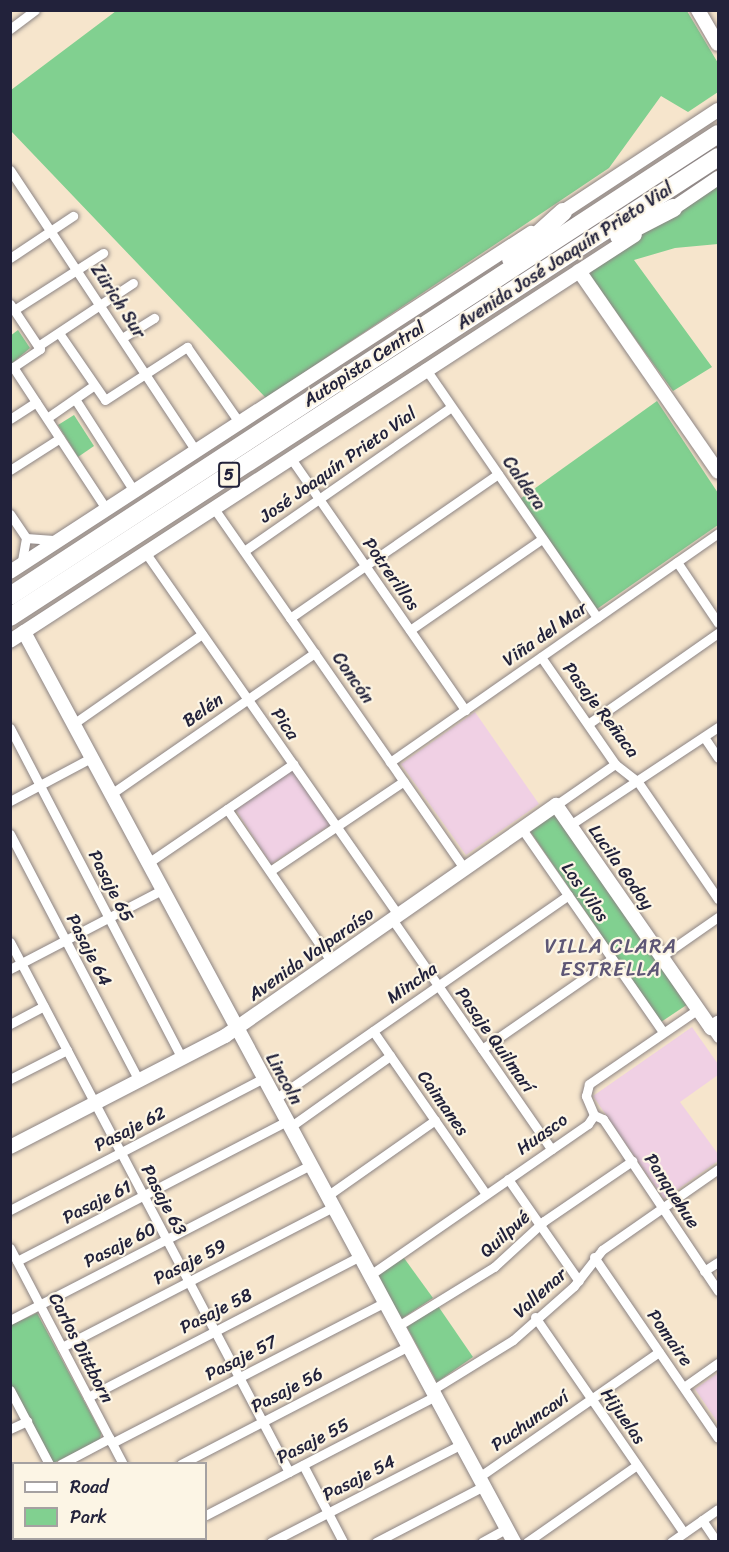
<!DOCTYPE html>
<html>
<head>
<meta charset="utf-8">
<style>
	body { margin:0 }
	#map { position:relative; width:729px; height:1552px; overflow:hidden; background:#f6e5cc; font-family:Sriracha,sans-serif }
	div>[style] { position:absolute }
	.built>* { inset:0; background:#f0d0e4 }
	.green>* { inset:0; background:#81d090 }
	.roads { filter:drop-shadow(0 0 2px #8c8484) drop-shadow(0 0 2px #8c8484) }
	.street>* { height:9px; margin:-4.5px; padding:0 4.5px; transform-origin:4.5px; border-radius:4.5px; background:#fff }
	.secondary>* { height:14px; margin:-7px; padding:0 7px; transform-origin:7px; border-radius:7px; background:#fff }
	.highway>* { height:18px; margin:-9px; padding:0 9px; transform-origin:9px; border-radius:9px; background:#fff }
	span { translate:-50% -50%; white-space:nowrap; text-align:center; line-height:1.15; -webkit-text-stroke:4.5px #fcf5e5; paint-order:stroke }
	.shield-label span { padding:2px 4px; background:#fcf5e5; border:2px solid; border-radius:4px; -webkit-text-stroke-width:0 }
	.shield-label { font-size:16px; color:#22223b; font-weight:700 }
	.street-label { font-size:18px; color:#22223b }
	.neighbourhood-label { font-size:20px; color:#5d5675; letter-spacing:1.5px }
	.frame { position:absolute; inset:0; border:12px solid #22223b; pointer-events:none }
	.legend { position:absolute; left:12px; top:1462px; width:195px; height:78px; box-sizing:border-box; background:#fcf5e5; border:2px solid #a5a1a1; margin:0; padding:8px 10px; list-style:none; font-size:18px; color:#22223b }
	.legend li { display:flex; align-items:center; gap:12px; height:30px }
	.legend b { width:30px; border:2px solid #a5a1a1 }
</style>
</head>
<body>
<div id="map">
	<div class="built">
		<i style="clip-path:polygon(475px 712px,539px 804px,466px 855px,401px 764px)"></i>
		<i style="clip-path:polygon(292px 770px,330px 825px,271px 864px,236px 810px)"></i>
		<i style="clip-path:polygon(692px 1027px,718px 1064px,718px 1075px,680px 1102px,718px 1154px,718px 1161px,664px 1199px,593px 1096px)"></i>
		<i style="clip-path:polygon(718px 1373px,718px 1423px,695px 1389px)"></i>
	</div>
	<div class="green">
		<i style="clip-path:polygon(116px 11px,687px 11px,718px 63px,718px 92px,688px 112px,661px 96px,609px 168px,266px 398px,11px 131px,11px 90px)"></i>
		<i style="clip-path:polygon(718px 182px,718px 244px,675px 248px,634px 260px,712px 367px,673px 391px,590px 276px,591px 267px)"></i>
		<i style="clip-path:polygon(18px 330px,30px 348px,10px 365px,10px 336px)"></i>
		<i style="clip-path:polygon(657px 401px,718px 493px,718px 525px,597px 609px,520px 499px)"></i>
		<i style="clip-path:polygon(74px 415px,94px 446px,78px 457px,58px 425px)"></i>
		<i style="clip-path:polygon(557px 812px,688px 1004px,661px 1022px,530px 831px)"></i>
		<i style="clip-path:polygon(404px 1258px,433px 1298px,401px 1319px,378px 1274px)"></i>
		<i style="clip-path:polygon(438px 1306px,473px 1357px,437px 1382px,407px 1327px)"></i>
		<i style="clip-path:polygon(37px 1313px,101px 1433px,100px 1441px,53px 1463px,11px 1386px,11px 1325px)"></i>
	</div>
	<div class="roads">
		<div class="street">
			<i style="left:10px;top:29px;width:31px;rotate:-37deg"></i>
			<i style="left:10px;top:170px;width:337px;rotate:56.5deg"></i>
			<i style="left:10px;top:258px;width:76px;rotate:-33.7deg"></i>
			<i style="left:10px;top:304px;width:54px;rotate:56.3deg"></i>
			<i style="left:40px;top:349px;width:32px;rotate:146deg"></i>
			<i style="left:13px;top:367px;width:171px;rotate:56.7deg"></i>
			<i style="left:14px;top:310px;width:106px;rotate:-32.6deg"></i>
			<i style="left:59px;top:333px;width:81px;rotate:55.5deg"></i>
			<i style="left:105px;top:400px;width:98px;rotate:-32.9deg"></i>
			<i style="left:187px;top:347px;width:91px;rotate:55.3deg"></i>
			<i style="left:122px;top:338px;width:38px;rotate:-32deg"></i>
			<i style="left:38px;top:346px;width:114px;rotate:-33.6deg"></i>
			<i style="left:425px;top:368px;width:303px;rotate:55.4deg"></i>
			<i style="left:75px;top:399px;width:109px;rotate:57.3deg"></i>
			<i style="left:47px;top:418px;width:56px;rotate:-34.8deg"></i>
			<i style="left:10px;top:419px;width:31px;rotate:-33deg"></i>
			<i style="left:290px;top:457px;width:308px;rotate:55.3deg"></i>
			<i style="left:10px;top:470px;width:59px;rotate:-32.6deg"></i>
			<i style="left:213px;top:507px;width:441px;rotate:55.2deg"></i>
			<i style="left:10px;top:514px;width:29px;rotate:56deg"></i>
			<i style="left:26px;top:538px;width:28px;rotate:100deg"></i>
			<i style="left:26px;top:538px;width:31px;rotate:4deg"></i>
			<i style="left:244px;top:551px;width:252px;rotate:-34.8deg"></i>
			<i style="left:145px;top:552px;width:442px;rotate:55.1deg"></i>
			<i style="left:677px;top:562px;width:73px;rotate:56.1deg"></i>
			<i style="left:290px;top:618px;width:253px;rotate:-34.7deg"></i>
			<i style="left:410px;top:630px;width:160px;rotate:-34.6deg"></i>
			<i style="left:541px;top:657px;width:130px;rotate:55.3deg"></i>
			<i style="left:615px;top:764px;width:29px;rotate:38deg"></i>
			<i style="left:638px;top:782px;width:142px;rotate:55.6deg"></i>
			<i style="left:73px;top:724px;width:157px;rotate:-34.9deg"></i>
			<i style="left:588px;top:724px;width:159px;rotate:-35deg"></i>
			<i style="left:10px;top:728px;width:373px;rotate:62.5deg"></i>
			<i style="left:704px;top:737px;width:25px;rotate:56deg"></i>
			<i style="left:390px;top:762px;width:400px;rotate:-34.9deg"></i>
			<i style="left:111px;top:794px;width:248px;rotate:-34.7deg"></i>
			<i style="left:10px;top:801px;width:92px;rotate:-28deg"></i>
			<i style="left:556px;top:805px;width:72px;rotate:-34.8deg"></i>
			<i style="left:227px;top:809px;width:184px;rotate:55.6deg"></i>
			<i style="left:570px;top:825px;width:178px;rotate:-33.5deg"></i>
			<i style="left:522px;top:829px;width:247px;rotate:55.2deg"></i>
			<i style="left:10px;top:834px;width:279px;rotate:62.4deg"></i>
			<i style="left:148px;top:863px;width:176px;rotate:-34.3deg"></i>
			<i style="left:270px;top:871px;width:161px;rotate:-33.9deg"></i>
			<i style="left:392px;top:919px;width:280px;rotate:55.3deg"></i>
			<i style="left:10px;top:942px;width:599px;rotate:62.24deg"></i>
			<i style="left:662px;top:956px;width:68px;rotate:-34.9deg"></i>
			<i style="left:10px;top:969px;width:171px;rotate:-27.5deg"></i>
			<i style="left:10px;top:1024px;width:38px;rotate:-28deg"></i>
			<i style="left:711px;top:1028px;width:12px;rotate:55deg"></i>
			<i style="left:373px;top:1031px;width:198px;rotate:55.3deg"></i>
			<i style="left:482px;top:1049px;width:158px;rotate:-34.7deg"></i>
			<i style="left:10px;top:1079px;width:64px;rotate:-27deg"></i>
			<i style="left:275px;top:1099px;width:357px;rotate:-34.8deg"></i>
			<i style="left:594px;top:1115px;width:10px;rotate:24deg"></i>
			<i style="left:603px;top:1119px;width:207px;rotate:56.2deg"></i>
			<i style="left:290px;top:1127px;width:123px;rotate:-35.4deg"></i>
			<i style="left:508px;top:1179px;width:124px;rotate:55.2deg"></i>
			<i style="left:327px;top:1196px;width:132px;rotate:-35.1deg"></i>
			<i style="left:10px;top:1210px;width:286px;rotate:-27.5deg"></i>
			<i style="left:10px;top:1248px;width:244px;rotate:62.4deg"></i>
			<i style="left:594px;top:1257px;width:219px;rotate:55.6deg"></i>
			<i style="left:17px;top:1261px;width:304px;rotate:-27.4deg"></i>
			<i style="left:704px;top:1271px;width:17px;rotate:-33deg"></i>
			<i style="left:370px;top:1275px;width:265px;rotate:-34.7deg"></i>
			<i style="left:588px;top:1124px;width:11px;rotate:-56deg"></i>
			<i style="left:594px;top:1115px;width:21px;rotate:-113deg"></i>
			<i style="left:586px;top:1096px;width:12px;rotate:-76deg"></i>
			<i style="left:589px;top:1084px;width:132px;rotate:-34.5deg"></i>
			<i style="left:535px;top:1317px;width:262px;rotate:55.4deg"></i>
			<i style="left:10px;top:1320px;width:338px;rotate:-27.3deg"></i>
			<i style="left:398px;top:1326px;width:113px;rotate:-31.6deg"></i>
			<i style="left:494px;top:1267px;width:68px;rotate:-42.6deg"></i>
			<i style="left:544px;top:1221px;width:107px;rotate:-34.3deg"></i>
			<i style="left:62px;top:1347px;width:305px;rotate:-27.3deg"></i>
			<i style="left:684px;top:1387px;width:42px;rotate:-35.2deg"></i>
			<i style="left:10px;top:1390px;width:84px;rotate:62.2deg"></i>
			<i style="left:432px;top:1390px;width:95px;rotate:-31.7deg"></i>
			<i style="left:513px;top:1340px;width:81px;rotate:-41.5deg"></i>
			<i style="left:574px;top:1286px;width:46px;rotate:-52.1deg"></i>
			<i style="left:602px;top:1250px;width:141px;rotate:-34.9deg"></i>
			<i style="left:88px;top:1397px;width:306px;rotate:-27.4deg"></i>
			<i style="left:10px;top:1429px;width:19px;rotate:-25deg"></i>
			<i style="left:112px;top:1443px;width:307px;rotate:-27.3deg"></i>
			<i style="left:61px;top:1464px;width:55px;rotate:-28deg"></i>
			<i style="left:181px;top:1464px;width:257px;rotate:-27.4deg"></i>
			<i style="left:303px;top:1465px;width:87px;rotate:62.5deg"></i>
			<i style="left:479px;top:1477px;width:219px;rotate:-34.8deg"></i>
			<i style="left:10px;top:1490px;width:4px;rotate:-27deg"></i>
			<i style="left:206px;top:1515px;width:259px;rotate:-27.4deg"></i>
			<i style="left:702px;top:1520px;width:27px;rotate:56deg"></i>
			<i style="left:88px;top:1538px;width:4px;rotate:63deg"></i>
			<i style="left:186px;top:1538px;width:4px;rotate:76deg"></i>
			<i style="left:154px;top:1542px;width:7px;rotate:-34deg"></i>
			<i style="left:271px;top:1542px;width:215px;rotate:-27.2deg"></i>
			<i style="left:376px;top:1542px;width:122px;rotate:-27.4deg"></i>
			<i style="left:482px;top:1542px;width:29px;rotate:-29deg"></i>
			<i style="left:527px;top:1542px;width:134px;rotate:-35deg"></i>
			<i style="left:671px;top:1542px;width:57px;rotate:-35.1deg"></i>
		</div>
		<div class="secondary">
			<i style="left:698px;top:10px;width:39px;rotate:60deg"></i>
			<i style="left:665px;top:214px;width:64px;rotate:-34.2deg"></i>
			<i style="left:555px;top:217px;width:195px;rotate:-33.3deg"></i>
			<i style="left:579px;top:271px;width:244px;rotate:55.3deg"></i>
			<i style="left:10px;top:572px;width:622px;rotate:-33.05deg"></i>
			<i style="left:24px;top:632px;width:1034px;rotate:61.7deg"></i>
			<i style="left:10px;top:641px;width:745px;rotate:-33.01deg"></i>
			<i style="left:10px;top:1147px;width:242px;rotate:-27.3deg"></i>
			<i style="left:225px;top:1036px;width:404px;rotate:-34.9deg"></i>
			<i style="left:556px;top:805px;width:272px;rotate:55.2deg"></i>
			<i style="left:711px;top:1028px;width:9px;rotate:-36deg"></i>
		</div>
		<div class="highway">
			<i style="left:619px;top:236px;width:61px;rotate:-27.4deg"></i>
			<i style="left:511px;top:259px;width:70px;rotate:-42.1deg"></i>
			<i style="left:10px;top:596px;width:845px;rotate:-33.13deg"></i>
			<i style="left:10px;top:617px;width:844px;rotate:-33.01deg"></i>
		</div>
	</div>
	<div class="shield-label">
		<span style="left:229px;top:475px">5</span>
	</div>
	<div class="street-label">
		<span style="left:565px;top:256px;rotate:-33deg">Avenida José Joaquín Prieto Vial</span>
		<span style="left:118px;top:301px;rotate:57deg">Zürich Sur</span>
		<span style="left:364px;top:364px;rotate:-33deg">Autopista Central</span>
		<span style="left:338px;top:465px;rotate:-35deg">José Joaquín Prieto Vial</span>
		<span style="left:524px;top:483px;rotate:55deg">Caldera</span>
		<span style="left:391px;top:574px;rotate:55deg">Potrerillos</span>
		<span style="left:545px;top:634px;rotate:-35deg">Viña del Mar</span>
		<span style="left:353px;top:678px;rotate:55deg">Concón</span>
		<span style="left:203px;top:710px;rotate:-35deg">Belén</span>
		<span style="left:601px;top:710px;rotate:53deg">Pasaje Reñaca</span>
		<span style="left:285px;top:724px;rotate:55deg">Pica</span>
		<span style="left:621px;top:867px;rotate:55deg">Lucila Godoy</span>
		<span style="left:111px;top:886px;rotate:63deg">Pasaje 65</span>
		<span style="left:585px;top:892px;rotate:55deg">Los Vilos</span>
		<span style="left:89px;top:950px;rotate:63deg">Pasaje 64</span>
		<span style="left:311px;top:954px;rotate:-35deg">Avenida Valparaíso</span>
		<span style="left:412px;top:983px;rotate:-35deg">Mincha</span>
		<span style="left:495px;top:1040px;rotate:55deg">Pasaje Quilmarí</span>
		<span style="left:284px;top:1079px;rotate:61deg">Lincoln</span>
		<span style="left:443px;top:1103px;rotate:55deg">Caimanes</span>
		<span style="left:130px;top:1129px;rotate:-27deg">Pasaje 62</span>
		<span style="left:542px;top:1134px;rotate:-35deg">Huasco</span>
		<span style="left:672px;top:1191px;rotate:57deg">Panquehue</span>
		<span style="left:164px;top:1200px;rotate:62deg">Pasaje 63</span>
		<span style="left:97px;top:1202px;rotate:-27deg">Pasaje 61</span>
		<span style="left:505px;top:1234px;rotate:-42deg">Quilpué</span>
		<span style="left:120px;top:1245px;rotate:-27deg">Pasaje 60</span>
		<span style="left:190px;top:1262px;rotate:-27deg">Pasaje 59</span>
		<span style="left:540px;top:1293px;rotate:-42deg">Vallenar</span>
		<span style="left:216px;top:1311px;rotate:-27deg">Pasaje 58</span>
		<span style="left:670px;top:1338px;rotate:55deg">Pomaire</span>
		<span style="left:81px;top:1348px;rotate:63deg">Carlos Dittborn</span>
		<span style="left:241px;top:1358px;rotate:-27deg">Pasaje 57</span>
		<span style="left:287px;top:1390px;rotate:-27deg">Pasaje 56</span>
		<span style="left:623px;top:1416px;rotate:55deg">Hijuelas</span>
		<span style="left:530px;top:1421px;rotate:-35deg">Puchuncaví</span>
		<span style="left:313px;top:1441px;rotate:-27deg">Pasaje 55</span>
		<span style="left:359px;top:1478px;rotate:-27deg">Pasaje 54</span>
	</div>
	<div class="neighbourhood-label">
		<span style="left:611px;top:958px">VILLA CLARA<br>ESTRELLA</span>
	</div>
	<div class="frame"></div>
	<ul class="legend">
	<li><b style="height:8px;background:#fff"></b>Road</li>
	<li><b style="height:16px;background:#81d090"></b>Park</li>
	</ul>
</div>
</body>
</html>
